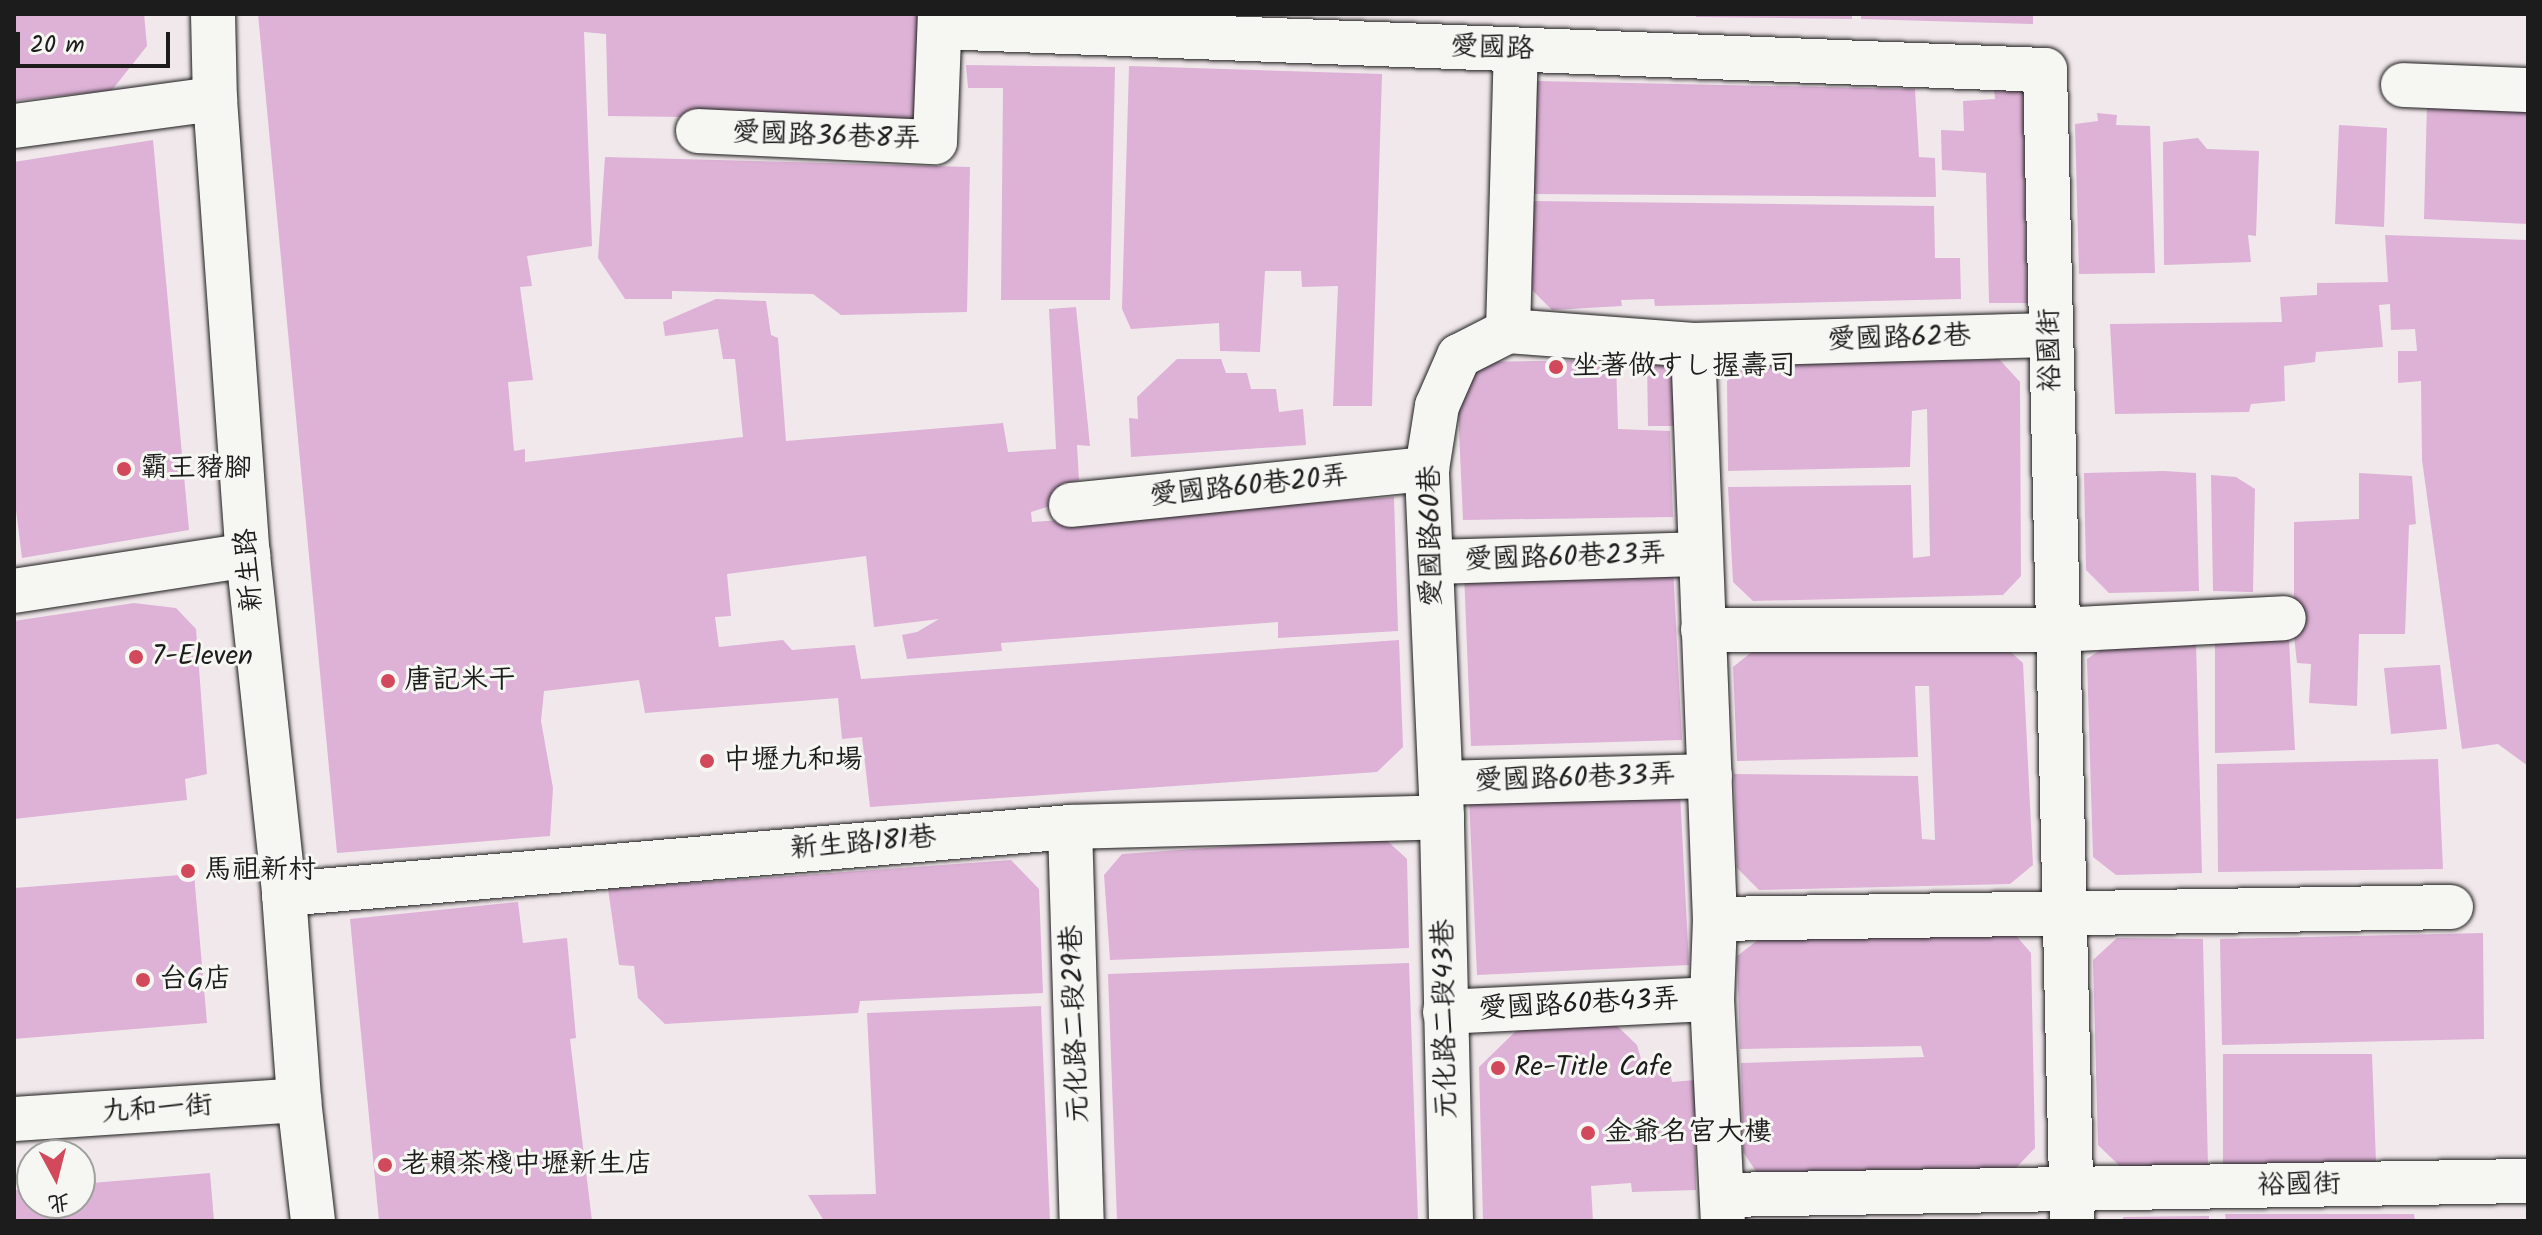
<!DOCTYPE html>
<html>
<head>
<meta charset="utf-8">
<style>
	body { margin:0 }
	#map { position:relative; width:2542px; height:1235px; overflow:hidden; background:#f1e8ec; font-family:Kalam,"LXGW WenKai TC","Klee One",sans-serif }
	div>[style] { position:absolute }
	.building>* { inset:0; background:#ddb2d6 }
	.roads { filter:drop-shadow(0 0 2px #1c1c1c) drop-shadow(0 0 2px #1c1c1c) }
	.minor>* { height:44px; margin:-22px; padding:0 22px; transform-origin:22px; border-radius:22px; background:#f6f6f2 }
	.dots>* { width:22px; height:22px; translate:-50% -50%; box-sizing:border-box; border:4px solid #f6f6f2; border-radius:50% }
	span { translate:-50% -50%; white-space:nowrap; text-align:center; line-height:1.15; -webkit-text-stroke:6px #f6f6f2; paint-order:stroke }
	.street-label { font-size:28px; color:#1c1c1c }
	.poi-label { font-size:28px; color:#1c1c1c }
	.left { translate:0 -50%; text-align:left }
	.frame { position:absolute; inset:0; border:16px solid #1c1c1c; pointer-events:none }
	.north { position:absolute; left:16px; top:1139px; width:80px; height:80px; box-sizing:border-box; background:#f6f6f2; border:2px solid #9f9f9c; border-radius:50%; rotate:173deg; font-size:22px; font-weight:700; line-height:32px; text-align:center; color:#1c1c1c }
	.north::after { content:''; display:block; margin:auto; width:28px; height:36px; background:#d1495b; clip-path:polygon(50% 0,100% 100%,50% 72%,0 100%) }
	.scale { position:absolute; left:16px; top:32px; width:154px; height:36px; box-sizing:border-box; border:4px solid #1c1c1c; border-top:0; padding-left:10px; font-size:24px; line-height:28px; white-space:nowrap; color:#1c1c1c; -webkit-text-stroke:6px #f6f6f2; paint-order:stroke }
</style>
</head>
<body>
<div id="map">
	<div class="building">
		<i style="clip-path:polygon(14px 14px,144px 14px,147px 46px,112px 90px,14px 101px)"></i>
		<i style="clip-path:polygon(258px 14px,918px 14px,914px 120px,608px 116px,606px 34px,584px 32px,592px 246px,527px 256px,532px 286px,520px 287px,533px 380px,508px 382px,514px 451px,525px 449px,525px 462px,743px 437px,735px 359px,723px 359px,718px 329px,665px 336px,663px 322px,716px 299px,766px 301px,771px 335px,778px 338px,786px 441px,1003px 423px,1008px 452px,1056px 449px,1049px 309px,1076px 307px,1090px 446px,1077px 445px,1079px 480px,1061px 484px,1050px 506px,1031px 512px,1032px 522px,1394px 497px,1398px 631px,1278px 638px,1278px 622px,1001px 643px,1002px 651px,907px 659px,902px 635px,917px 632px,939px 619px,874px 627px,866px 556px,727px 574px,731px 616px,715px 617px,719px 647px,783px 640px,792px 650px,855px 645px,861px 679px,1399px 640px,1403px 747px,1377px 772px,870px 807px,862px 737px,842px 739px,838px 698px,645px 713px,639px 680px,544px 691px,541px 721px,553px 788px,550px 836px,337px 853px)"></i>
		<i style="clip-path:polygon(1696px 14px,1852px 14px,1852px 19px,1696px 17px)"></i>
		<i style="clip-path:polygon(1861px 14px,2033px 14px,2033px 24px,1861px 19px)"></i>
		<i style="clip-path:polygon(966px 65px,1115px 67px,1110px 300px,1001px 300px,1003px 88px,968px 88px)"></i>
		<i style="clip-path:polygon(1129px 66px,1382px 74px,1372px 406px,1333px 406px,1338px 286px,1302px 287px,1301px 271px,1265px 271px,1260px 352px,1220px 351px,1219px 323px,1131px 329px,1122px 309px)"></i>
		<i style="clip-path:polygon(1537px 81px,1915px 89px,1919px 157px,1935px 158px,1936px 197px,1534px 194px)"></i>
		<i style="clip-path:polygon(1994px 90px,2023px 91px,2027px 303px,1989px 303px,1986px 173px,1942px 170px,1941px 130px,1964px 131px,1963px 101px,1995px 99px)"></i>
		<i style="clip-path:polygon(2427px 103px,2528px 109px,2528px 224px,2424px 219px)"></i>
		<i style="clip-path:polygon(2097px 113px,2117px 115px,2116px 125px,2150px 126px,2155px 273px,2079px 274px,2075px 124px,2098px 121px)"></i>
		<i style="clip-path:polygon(2339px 125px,2387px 128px,2384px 227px,2335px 224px)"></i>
		<i style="clip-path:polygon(2198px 138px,2207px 149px,2259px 151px,2256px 236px,2248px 235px,2251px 262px,2164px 265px,2163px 142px)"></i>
		<i style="clip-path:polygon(153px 140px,189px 530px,22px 558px,14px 494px,14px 162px)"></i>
		<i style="clip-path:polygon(605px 157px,970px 167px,967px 312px,841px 315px,813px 294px,672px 291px,672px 299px,625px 299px,598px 258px)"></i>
		<i style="clip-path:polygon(1531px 201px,1934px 206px,1935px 258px,1960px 258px,1961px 299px,1655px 306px,1654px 299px,1621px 300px,1622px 306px,1552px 310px,1532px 290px)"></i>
		<i style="clip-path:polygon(2385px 235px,2528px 240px,2528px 766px,2498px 744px,2462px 749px,2422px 460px,2421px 381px,2398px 383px,2398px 351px,2417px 351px,2415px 329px,2391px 330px,2390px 304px,2379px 305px,2383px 347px,2316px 352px,2315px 362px,2284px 366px,2285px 401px,2251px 404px,2249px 412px,2115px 414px,2110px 324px,2282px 322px,2280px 297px,2317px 295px,2317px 283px,2388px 282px)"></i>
		<i style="clip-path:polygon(1177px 359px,1221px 359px,1226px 373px,1247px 373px,1251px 389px,1276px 389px,1279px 412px,1303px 409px,1306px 445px,1131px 457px,1129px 418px,1138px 419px,1137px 397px)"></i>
		<i style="clip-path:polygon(1999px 359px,2020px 382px,2021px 576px,2003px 595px,1753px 601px,1733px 582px,1728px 487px,1911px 485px,1913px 558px,1930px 556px,1927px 409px,1912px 411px,1910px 467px,1728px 471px,1727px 381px,1746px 366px)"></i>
		<i style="clip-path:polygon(1616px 360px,1618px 429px,1670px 431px,1673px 517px,1463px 520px,1457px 386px,1470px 362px)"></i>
		<i style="clip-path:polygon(1647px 361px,1670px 362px,1683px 379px,1685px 426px,1648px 426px)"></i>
		<i style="clip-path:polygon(2164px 471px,2196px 473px,2199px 591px,2109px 593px,2086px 570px,2084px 473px)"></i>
		<i style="clip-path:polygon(2359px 473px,2412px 476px,2416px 524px,2409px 525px,2405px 634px,2359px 634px,2357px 706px,2309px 703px,2311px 664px,2297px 663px,2294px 636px,2294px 522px,2359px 519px)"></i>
		<i style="clip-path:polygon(2211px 475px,2236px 477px,2255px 489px,2253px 592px,2213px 591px)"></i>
		<i style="clip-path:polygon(1673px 567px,1682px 740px,1471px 746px,1464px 573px)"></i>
		<i style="clip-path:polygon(134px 603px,176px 608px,196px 629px,207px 774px,185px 779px,187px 800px,14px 819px,14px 621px)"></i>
		<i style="clip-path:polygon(2215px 639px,2289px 640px,2295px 750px,2215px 753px)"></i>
		<i style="clip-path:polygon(2112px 642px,2196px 642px,2202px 873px,2116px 875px,2093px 857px,2087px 659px)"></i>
		<i style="clip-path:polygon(2006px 648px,2023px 663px,2033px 865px,2010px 884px,1759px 890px,1737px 868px,1734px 774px,1918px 776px,1922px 839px,1935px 840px,1929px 686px,1915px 686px,1918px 757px,1737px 761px,1733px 667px,1753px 651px)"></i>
		<i style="clip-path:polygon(2440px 665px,2447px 729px,2391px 734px,2384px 668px)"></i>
		<i style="clip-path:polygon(2438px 759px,2443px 869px,2218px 872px,2217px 764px)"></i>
		<i style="clip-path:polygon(1680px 793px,1689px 965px,1477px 975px,1469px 797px)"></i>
		<i style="clip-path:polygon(1382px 836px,1407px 859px,1409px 948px,1110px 960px,1104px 875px,1122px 854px)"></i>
		<i style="clip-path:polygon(1011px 860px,1039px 889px,1043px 993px,860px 1001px,858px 1013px,665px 1024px,638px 998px,634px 966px,619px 965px,608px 889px)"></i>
		<i style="clip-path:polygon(194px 874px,207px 1023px,14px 1039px,14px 888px)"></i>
		<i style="clip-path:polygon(518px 902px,523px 943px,567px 938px,576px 1038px,570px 1039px,592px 1221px,379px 1221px,350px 919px)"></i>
		<i style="clip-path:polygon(2012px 931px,2031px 953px,2035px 1148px,2014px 1170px,1760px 1177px,1743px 1152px,1741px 1063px,1924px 1057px,1921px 1046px,1740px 1049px,1737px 956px,1758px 940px)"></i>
		<i style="clip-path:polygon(2483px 933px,2484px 1039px,2222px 1045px,2220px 939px)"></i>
		<i style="clip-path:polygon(2117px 938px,2203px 939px,2208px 1168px,2124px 1170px,2098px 1145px,2093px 960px)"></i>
		<i style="clip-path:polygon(1409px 963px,1418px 1221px,1117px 1221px,1108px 974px)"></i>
		<i style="clip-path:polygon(1041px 1006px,1050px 1221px,824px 1221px,808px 1195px,876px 1194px,867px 1013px)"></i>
		<i style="clip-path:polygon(1615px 1024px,1637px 1045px,1643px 1066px,1669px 1065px,1672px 1082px,1695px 1080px,1696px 1190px,1632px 1192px,1631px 1183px,1591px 1186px,1593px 1221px,1483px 1221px,1479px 1067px,1518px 1029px)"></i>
		<i style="clip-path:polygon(2223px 1054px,2372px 1054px,2376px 1163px,2223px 1167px)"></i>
		<i style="clip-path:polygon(210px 1173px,214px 1221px,14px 1221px,14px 1190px,32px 1189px,32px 1203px,80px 1203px,80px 1184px)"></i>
		<i style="clip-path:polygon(2225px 1214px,2414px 1214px,2415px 1221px,2226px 1221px)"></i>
		<i style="clip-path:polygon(2209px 1216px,2209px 1221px,2120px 1221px,2124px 1217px)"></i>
	</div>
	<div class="roads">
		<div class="minor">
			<i style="left:213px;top:14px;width:85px;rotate:88.7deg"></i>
			<i style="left:215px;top:99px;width:457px;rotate:85.9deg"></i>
			<i style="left:248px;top:555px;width:341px;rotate:83.9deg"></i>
			<i style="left:284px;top:894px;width:207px;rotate:85.8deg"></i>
			<i style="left:299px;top:1100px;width:122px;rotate:83.4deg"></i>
			<i style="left:940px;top:27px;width:1106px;rotate:2.23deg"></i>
			<i style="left:2045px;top:70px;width:1151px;rotate:88.66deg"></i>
			<i style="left:2403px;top:85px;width:125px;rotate:2.3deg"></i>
			<i style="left:14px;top:126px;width:203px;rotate:-7.7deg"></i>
			<i style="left:698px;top:131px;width:237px;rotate:2.7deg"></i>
			<i style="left:935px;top:142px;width:128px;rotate:-87.8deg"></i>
			<i style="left:1508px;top:331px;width:186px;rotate:4.3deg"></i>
			<i style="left:1693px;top:345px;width:358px;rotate:-1.6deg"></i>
			<i style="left:1693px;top:345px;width:574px;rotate:87.81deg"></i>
			<i style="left:1715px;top:919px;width:80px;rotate:92.1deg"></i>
			<i style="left:1712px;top:999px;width:222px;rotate:87.2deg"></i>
			<i style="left:1071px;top:505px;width:358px;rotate:-5.8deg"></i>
			<i style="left:1431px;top:562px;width:269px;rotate:-1.7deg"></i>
			<i style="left:14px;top:591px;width:237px;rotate:-8.7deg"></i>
			<i style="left:1703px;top:630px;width:355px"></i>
			<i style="left:2058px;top:630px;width:226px;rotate:-3deg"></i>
			<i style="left:1441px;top:783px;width:269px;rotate:-1.5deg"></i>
			<i style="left:1070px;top:827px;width:394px;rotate:88.3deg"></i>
			<i style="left:284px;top:894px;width:789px;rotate:-4.87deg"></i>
			<i style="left:1070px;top:827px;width:372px;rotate:-1.5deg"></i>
			<i style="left:1715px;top:919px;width:736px;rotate:-0.93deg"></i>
			<i style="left:1445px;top:1012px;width:267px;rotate:-2.8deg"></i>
			<i style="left:14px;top:1119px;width:286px;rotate:-3.8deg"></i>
			<i style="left:1723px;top:1195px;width:805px;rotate:-1deg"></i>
			<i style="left:1451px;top:1221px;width:404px;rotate:-91.3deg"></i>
			<i style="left:1442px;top:817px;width:348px;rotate:-92.5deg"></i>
			<i style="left:1427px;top:469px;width:64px;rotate:-81deg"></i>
			<i style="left:1437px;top:406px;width:55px;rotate:-66.3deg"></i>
			<i style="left:1459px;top:356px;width:55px;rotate:-27deg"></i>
			<i style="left:1508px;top:331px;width:281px;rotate:-88.4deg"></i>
		</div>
	</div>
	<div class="dots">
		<i style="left:1556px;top:367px;background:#d1495b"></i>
		<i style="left:124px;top:469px;background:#d1495b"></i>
		<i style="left:136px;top:657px;background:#d1495b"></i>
		<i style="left:388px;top:681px;background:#d1495b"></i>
		<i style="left:707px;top:761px;background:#d1495b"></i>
		<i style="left:188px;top:871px;background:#d1495b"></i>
		<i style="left:143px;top:980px;background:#d1495b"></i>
		<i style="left:1498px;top:1068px;background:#d1495b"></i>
		<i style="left:1588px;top:1133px;background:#d1495b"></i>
		<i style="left:385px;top:1165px;background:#d1495b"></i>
	</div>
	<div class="street-label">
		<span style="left:1492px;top:49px;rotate:2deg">愛國路</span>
		<span style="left:826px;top:137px;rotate:2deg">愛國路36巷8弄</span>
		<span style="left:1899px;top:339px;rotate:-2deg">愛國路62巷</span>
		<span style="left:2051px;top:350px;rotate:-91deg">裕國街</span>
		<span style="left:1249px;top:487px;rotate:-6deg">愛國路60巷20弄</span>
		<span style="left:1432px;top:536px;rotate:-91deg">愛國路60巷</span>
		<span style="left:1565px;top:558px;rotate:-2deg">愛國路60巷23弄</span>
		<span style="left:250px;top:570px;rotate:-95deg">新生路</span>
		<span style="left:1575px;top:779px;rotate:-2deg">愛國路60巷33弄</span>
		<span style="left:863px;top:844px;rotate:-5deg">新生路181巷</span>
		<span style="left:1579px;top:1005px;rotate:-3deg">愛國路60巷43弄</span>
		<span style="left:1446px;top:1019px;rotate:-91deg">元化路二段43巷</span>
		<span style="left:1076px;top:1024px;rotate:-92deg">元化路二段29巷</span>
		<span style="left:157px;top:1110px;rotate:-4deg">九和一街</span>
		<span style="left:2299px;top:1186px;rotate:-1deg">裕國街</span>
	</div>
	<div class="poi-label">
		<span class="left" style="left:1572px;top:367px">坐著做すし握壽司</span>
		<span class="left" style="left:140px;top:469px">霸王豬腳</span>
		<span class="left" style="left:152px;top:657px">7-Eleven</span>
		<span class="left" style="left:404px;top:681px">唐記米干</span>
		<span class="left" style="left:723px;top:761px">中壢九和場</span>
		<span class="left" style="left:204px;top:871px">馬祖新村</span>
		<span class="left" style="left:159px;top:980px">台G店</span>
		<span class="left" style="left:1514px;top:1068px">Re-Title Cafe</span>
		<span class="left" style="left:1604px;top:1133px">金爺名宮大樓</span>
		<span class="left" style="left:401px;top:1165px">老賴茶棧中壢新生店</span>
	</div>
	<div class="frame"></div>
	<div class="north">北</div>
	<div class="scale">20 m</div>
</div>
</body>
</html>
